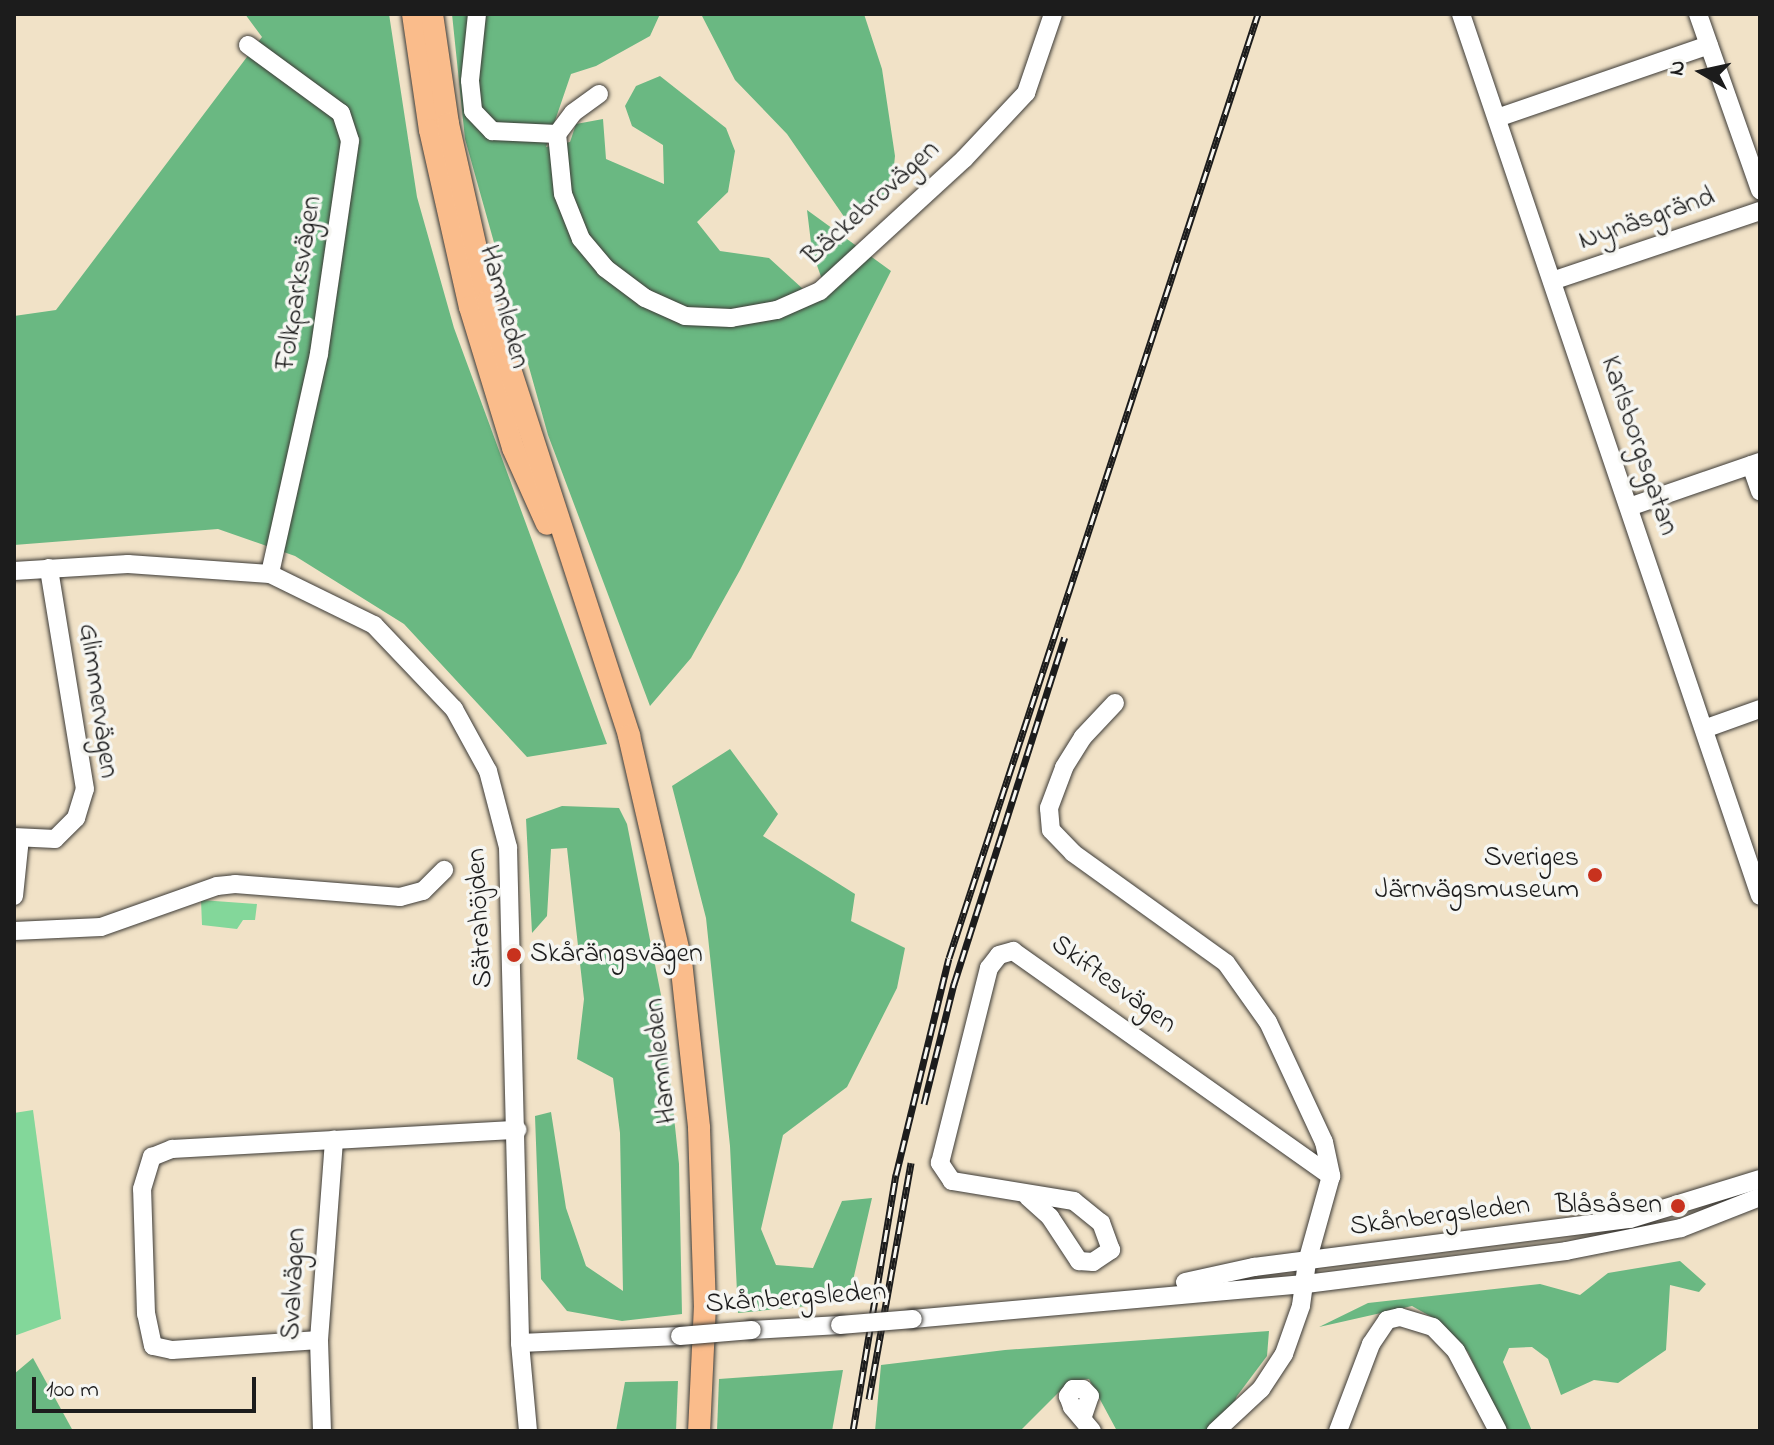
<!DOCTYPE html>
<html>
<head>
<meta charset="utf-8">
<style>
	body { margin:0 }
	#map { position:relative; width:1774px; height:1445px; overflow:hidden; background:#f1e2c7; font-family:"Indie Flower",sans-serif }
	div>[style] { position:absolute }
	.green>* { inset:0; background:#83d79a }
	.forest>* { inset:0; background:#6ab882 }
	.roads { filter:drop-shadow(0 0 2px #3c3a36) drop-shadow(0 0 2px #3c3a36) }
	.minor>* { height:18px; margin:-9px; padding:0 9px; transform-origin:9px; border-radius:9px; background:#fff }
	.major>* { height:22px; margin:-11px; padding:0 11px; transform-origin:11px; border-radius:11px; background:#fabc8b }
	.rail>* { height:7px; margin-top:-3.5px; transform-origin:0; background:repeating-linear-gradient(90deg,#f6f6f2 0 12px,#1c1c1c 0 24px); box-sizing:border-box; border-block:2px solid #1c1c1c }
	.bridges { filter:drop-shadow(0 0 2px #3c3a36) drop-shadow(0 0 2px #3c3a36) }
	.minor-bridge>* { height:18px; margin:-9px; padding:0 9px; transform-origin:9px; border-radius:9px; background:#fff }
	.dots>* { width:22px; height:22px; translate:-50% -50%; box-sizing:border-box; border:4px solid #f6f6f2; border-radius:50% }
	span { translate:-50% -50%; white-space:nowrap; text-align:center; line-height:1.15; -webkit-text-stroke:7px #f6f6f2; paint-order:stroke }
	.street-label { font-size:28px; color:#1c1c1c }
	.poi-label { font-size:28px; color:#1c1c1c }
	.right { translate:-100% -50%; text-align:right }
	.left { translate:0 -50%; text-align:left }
	.frame { position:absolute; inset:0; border:16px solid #1c1c1c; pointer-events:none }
	.north { position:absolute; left:1662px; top:32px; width:80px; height:80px; -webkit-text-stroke:6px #f6f6f2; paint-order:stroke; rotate:279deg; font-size:22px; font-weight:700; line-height:32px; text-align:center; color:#1c1c1c }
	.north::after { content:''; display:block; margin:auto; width:28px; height:36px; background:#1c1c1c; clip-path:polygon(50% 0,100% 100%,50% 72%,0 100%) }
	.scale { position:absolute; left:32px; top:1377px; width:224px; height:36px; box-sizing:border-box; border:4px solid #1c1c1c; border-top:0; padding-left:10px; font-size:24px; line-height:28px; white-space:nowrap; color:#1c1c1c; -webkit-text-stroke:6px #f6f6f2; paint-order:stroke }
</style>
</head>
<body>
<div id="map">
	<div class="green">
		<i style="clip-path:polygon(201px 900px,257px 904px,255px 920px,243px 920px,237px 929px,202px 925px)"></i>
		<i style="clip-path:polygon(33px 1110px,61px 1319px,14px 1336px,14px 1113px)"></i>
	</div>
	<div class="forest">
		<i style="clip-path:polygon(245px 14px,389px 14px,417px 197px,454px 328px,607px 744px,527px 757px,404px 624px,295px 556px,218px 529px,14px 545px,14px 316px,56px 310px,262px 37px)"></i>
		<i style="clip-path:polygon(452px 14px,660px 14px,650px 36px,596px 66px,571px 74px,546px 147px,570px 142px,576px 124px,603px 119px,606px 159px,664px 184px,663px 145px,632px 126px,625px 106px,636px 86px,660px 76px,726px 128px,735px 151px,728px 192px,697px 222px,720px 251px,769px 258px,815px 300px,826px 291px,812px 251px,807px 210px,891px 271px,740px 570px,691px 658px,650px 706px,548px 435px,465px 139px)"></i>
		<i style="clip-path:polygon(701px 14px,864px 14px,882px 69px,895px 156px,891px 194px,847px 221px,787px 134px,735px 80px)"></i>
		<i style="clip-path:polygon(730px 749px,778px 814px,763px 836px,855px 894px,851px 921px,905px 948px,897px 988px,847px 1087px,783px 1135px,761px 1229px,776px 1265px,813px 1268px,842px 1201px,872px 1198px,848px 1302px,738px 1313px,730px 1146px,706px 918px,672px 786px)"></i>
		<i style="clip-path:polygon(562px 806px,619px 808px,627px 824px,661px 995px,679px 1164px,682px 1314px,622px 1321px,567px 1311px,541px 1279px,535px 1116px,551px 1112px,566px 1208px,586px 1266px,623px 1291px,620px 1133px,613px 1078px,577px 1059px,584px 999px,567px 848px,551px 849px,547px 916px,532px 933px,526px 819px)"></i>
		<i style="clip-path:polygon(1680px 1261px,1706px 1284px,1699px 1292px,1670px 1285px,1666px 1350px,1618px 1383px,1594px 1380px,1561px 1395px,1548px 1359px,1532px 1347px,1509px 1348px,1503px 1362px,1532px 1431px,1505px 1431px,1468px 1352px,1437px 1320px,1412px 1306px,1319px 1327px,1368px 1303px,1540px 1284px,1580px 1295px,1608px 1273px)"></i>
		<i style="clip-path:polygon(1269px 1331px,1267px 1356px,1237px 1396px,1226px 1421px,1213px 1431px,1117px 1431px,1089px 1379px,1070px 1381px,1020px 1431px,875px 1431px,881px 1365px,1005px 1350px)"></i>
		<i style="clip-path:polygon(33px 1358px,73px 1431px,14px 1431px,14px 1374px)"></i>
		<i style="clip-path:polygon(843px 1370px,832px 1431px,717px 1431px,719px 1379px)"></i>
		<i style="clip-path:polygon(678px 1381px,676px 1431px,616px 1431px,625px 1382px)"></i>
	</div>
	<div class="roads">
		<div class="minor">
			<i style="left:477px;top:14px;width:67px;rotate:96deg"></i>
			<i style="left:470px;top:81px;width:30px;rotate:84deg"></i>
			<i style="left:473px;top:111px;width:28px;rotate:46deg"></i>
			<i style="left:492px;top:131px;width:65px;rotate:2.6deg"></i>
			<i style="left:1461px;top:14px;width:931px;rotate:71.27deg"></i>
			<i style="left:1698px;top:14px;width:187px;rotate:70.6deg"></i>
			<i style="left:248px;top:45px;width:115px;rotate:36.2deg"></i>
			<i style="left:341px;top:113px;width:29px;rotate:72deg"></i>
			<i style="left:350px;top:141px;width:215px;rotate:98.3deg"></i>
			<i style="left:319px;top:354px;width:225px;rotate:102.6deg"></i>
			<i style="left:599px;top:94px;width:32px;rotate:144deg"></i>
			<i style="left:573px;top:113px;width:26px;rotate:127deg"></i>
			<i style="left:557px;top:134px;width:60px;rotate:84.3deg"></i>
			<i style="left:563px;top:194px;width:48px;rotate:68.2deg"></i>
			<i style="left:581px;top:239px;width:38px;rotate:50deg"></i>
			<i style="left:605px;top:268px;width:50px;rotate:36.9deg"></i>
			<i style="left:645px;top:298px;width:44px;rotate:24.2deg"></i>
			<i style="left:685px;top:316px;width:46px;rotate:2.5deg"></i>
			<i style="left:731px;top:318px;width:47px;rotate:-9.9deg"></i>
			<i style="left:777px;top:310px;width:47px;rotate:-23.8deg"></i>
			<i style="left:820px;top:291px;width:195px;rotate:-42.5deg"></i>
			<i style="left:964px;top:159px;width:91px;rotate:-46.8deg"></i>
			<i style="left:1026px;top:93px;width:83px;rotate:-71.1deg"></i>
			<i style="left:1497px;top:118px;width:224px;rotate:-19deg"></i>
			<i style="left:1552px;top:281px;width:219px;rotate:-18.6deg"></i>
			<i style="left:1751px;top:465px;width:28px;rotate:71deg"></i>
			<i style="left:1629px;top:507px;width:139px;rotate:-19deg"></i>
			<i style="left:14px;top:571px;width:114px;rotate:-3.5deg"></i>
			<i style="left:128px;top:564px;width:142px;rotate:4deg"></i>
			<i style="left:270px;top:574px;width:116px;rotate:26.1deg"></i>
			<i style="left:374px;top:625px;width:116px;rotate:46.4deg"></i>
			<i style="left:454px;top:709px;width:71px;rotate:61.3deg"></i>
			<i style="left:488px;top:771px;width:79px;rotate:75.3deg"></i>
			<i style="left:508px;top:847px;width:496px;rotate:88.6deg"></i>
			<i style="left:520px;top:1343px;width:88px;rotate:84.8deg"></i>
			<i style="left:1115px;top:703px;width:47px;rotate:133.3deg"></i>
			<i style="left:1083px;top:737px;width:36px;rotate:122deg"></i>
			<i style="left:1064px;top:768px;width:43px;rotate:110.6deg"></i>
			<i style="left:1049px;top:808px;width:22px;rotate:85deg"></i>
			<i style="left:1051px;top:830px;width:32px;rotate:46deg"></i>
			<i style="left:1073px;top:853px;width:188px;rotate:35.7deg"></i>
			<i style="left:1226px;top:963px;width:72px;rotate:54.6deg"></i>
			<i style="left:1268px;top:1022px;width:132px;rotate:65deg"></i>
			<i style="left:1324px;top:1142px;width:35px;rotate:78deg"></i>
			<i style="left:1331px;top:1176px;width:89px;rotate:105.6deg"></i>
			<i style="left:1307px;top:1262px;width:44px;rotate:97.8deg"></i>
			<i style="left:1301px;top:1306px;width:51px;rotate:109.5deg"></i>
			<i style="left:1284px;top:1354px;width:42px;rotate:123.3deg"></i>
			<i style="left:1261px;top:1389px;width:62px;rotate:137deg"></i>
			<i style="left:1704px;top:729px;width:59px;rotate:-19.7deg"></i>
			<i style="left:14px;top:837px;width:41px;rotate:2.8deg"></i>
			<i style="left:55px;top:839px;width:30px;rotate:-45deg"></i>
			<i style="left:76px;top:818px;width:30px;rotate:-73deg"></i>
			<i style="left:85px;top:789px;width:224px;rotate:-99.3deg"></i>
			<i style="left:14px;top:896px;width:58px;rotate:-84.1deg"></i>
			<i style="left:14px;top:931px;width:87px;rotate:-2.6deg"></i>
			<i style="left:101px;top:927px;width:123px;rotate:-19.5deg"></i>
			<i style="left:217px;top:886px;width:18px;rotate:-6deg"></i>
			<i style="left:235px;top:884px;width:166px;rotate:4.5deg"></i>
			<i style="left:400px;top:897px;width:24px;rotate:-15deg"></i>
			<i style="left:423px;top:891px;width:30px;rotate:-45deg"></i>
			<i style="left:1028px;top:1197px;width:30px;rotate:42deg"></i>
			<i style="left:1050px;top:1217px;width:53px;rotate:56.6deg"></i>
			<i style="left:1079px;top:1261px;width:14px;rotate:4deg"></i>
			<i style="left:1093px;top:1262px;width:22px;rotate:-34deg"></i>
			<i style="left:1111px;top:1250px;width:29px;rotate:-110deg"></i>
			<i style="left:1101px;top:1223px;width:35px;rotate:-141deg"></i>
			<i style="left:1074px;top:1201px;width:124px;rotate:-170.7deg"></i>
			<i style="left:952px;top:1181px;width:22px;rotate:-124deg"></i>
			<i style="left:940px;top:1163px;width:201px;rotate:-75.9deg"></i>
			<i style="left:989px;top:968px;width:16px;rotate:-52deg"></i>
			<i style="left:999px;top:955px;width:15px;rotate:-16deg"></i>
			<i style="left:1013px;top:951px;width:390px;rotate:35.3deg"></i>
			<i style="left:1185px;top:1282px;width:71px;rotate:-12.3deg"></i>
			<i style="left:1254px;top:1267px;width:379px;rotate:-7.3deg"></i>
			<i style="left:1630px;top:1219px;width:136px;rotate:-17.1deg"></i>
			<i style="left:913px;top:1319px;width:395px;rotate:-5.1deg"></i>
			<i style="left:1306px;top:1284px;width:262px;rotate:-7.2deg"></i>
			<i style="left:1566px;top:1251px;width:117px;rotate:-11.3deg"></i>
			<i style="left:1681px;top:1228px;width:85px;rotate:-21.4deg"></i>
			<i style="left:752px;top:1330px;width:88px;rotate:-3.3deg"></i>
			<i style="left:319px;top:1340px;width:147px;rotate:176.1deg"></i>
			<i style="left:172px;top:1350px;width:19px;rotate:-168deg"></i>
			<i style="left:153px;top:1346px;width:33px;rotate:-102deg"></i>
			<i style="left:146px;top:1314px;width:125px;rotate:-91.8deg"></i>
			<i style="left:142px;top:1189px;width:34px;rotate:-73deg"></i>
			<i style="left:152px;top:1157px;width:22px;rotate:-22deg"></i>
			<i style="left:172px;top:1149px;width:346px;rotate:-3.2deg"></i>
			<i style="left:520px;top:1343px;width:160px;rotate:-2.5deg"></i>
			<i style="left:1083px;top:1416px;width:21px;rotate:-71deg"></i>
			<i style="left:1090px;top:1396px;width:10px;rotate:-135deg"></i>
			<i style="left:1083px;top:1389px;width:10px;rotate:180deg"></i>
			<i style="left:1073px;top:1389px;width:9px;rotate:126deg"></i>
			<i style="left:1068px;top:1396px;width:12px;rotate:70deg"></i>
			<i style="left:1072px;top:1407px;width:31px;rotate:50deg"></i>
			<i style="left:322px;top:1431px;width:91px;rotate:-91.9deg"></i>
			<i style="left:319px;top:1340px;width:201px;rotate:-85.7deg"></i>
			<i style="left:1338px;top:1431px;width:93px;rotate:-69.2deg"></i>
			<i style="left:1371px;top:1344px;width:29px;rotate:-56deg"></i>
			<i style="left:1387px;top:1320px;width:13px;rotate:-13deg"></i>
			<i style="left:1400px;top:1317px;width:34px;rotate:17deg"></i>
			<i style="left:1433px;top:1327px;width:33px;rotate:46deg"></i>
			<i style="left:1456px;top:1351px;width:90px;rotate:62.3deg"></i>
		</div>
		<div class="major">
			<i style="left:413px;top:14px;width:117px;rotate:81.7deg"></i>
			<i style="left:430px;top:130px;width:181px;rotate:77.3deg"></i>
			<i style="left:470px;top:307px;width:147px;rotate:73deg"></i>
			<i style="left:513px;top:448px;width:83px;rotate:65.9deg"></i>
			<i style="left:432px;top:14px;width:111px;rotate:81.7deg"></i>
			<i style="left:448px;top:124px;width:181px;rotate:77.3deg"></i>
			<i style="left:488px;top:301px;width:457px;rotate:72deg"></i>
			<i style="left:629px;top:736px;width:231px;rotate:77deg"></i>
			<i style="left:681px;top:961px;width:168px;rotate:83.8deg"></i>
			<i style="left:699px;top:1128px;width:177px;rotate:88.1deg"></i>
			<i style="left:705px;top:1305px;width:126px;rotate:92.7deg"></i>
		</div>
	</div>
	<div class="rail">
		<i style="left:924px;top:1104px;width:124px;rotate:-76deg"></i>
		<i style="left:954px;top:984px;width:364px;rotate:-72.3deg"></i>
		<i style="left:869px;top:1399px;width:240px;rotate:-79.9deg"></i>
		<i style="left:853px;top:1431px;width:260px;rotate:-80.5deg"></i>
		<i style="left:896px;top:1175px;width:223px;rotate:-76.3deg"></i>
		<i style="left:949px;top:958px;width:993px;rotate:-71.88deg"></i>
	</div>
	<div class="bridges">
		<div class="minor-bridge">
			<i style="left:840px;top:1325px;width:73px;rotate:-4.7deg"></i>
			<i style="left:680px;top:1336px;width:72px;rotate:-4.8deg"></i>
		</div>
	</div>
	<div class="dots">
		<i style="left:1595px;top:875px;background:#c8321e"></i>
		<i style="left:514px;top:955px;background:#c8321e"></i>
		<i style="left:1678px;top:1206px;background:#c8321e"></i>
	</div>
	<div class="street-label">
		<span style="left:872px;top:204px;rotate:-42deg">Bäckebrovägen</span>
		<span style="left:1647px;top:220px;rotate:-19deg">Nynäsgränd</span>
		<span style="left:300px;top:283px;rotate:-81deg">Folkparksvägen</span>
		<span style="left:503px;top:307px;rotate:75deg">Hamnleden</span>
		<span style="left:1638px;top:446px;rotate:71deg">Karlsborgsgatan</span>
		<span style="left:97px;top:701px;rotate:82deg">Glimmervägen</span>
		<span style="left:481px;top:918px;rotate:-93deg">Sätrahöjden</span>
		<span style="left:1113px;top:985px;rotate:36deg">Skiftesvägen</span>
		<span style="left:662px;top:1061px;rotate:-96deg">Hamnleden</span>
		<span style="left:1440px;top:1217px;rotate:-7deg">Skånbergsleden</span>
		<span style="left:295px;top:1284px;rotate:-87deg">Svalvägen</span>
		<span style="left:796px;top:1299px;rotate:-4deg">Skånbergsleden</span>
	</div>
	<div class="poi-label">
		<span class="right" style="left:1579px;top:875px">Sveriges<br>Järnvägsmuseum</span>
		<span class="left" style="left:530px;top:955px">Skårängsvägen</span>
		<span class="right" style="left:1662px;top:1206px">Blåsåsen</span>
	</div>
	<div class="frame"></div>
	<div class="north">N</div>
	<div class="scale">100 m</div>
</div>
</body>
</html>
